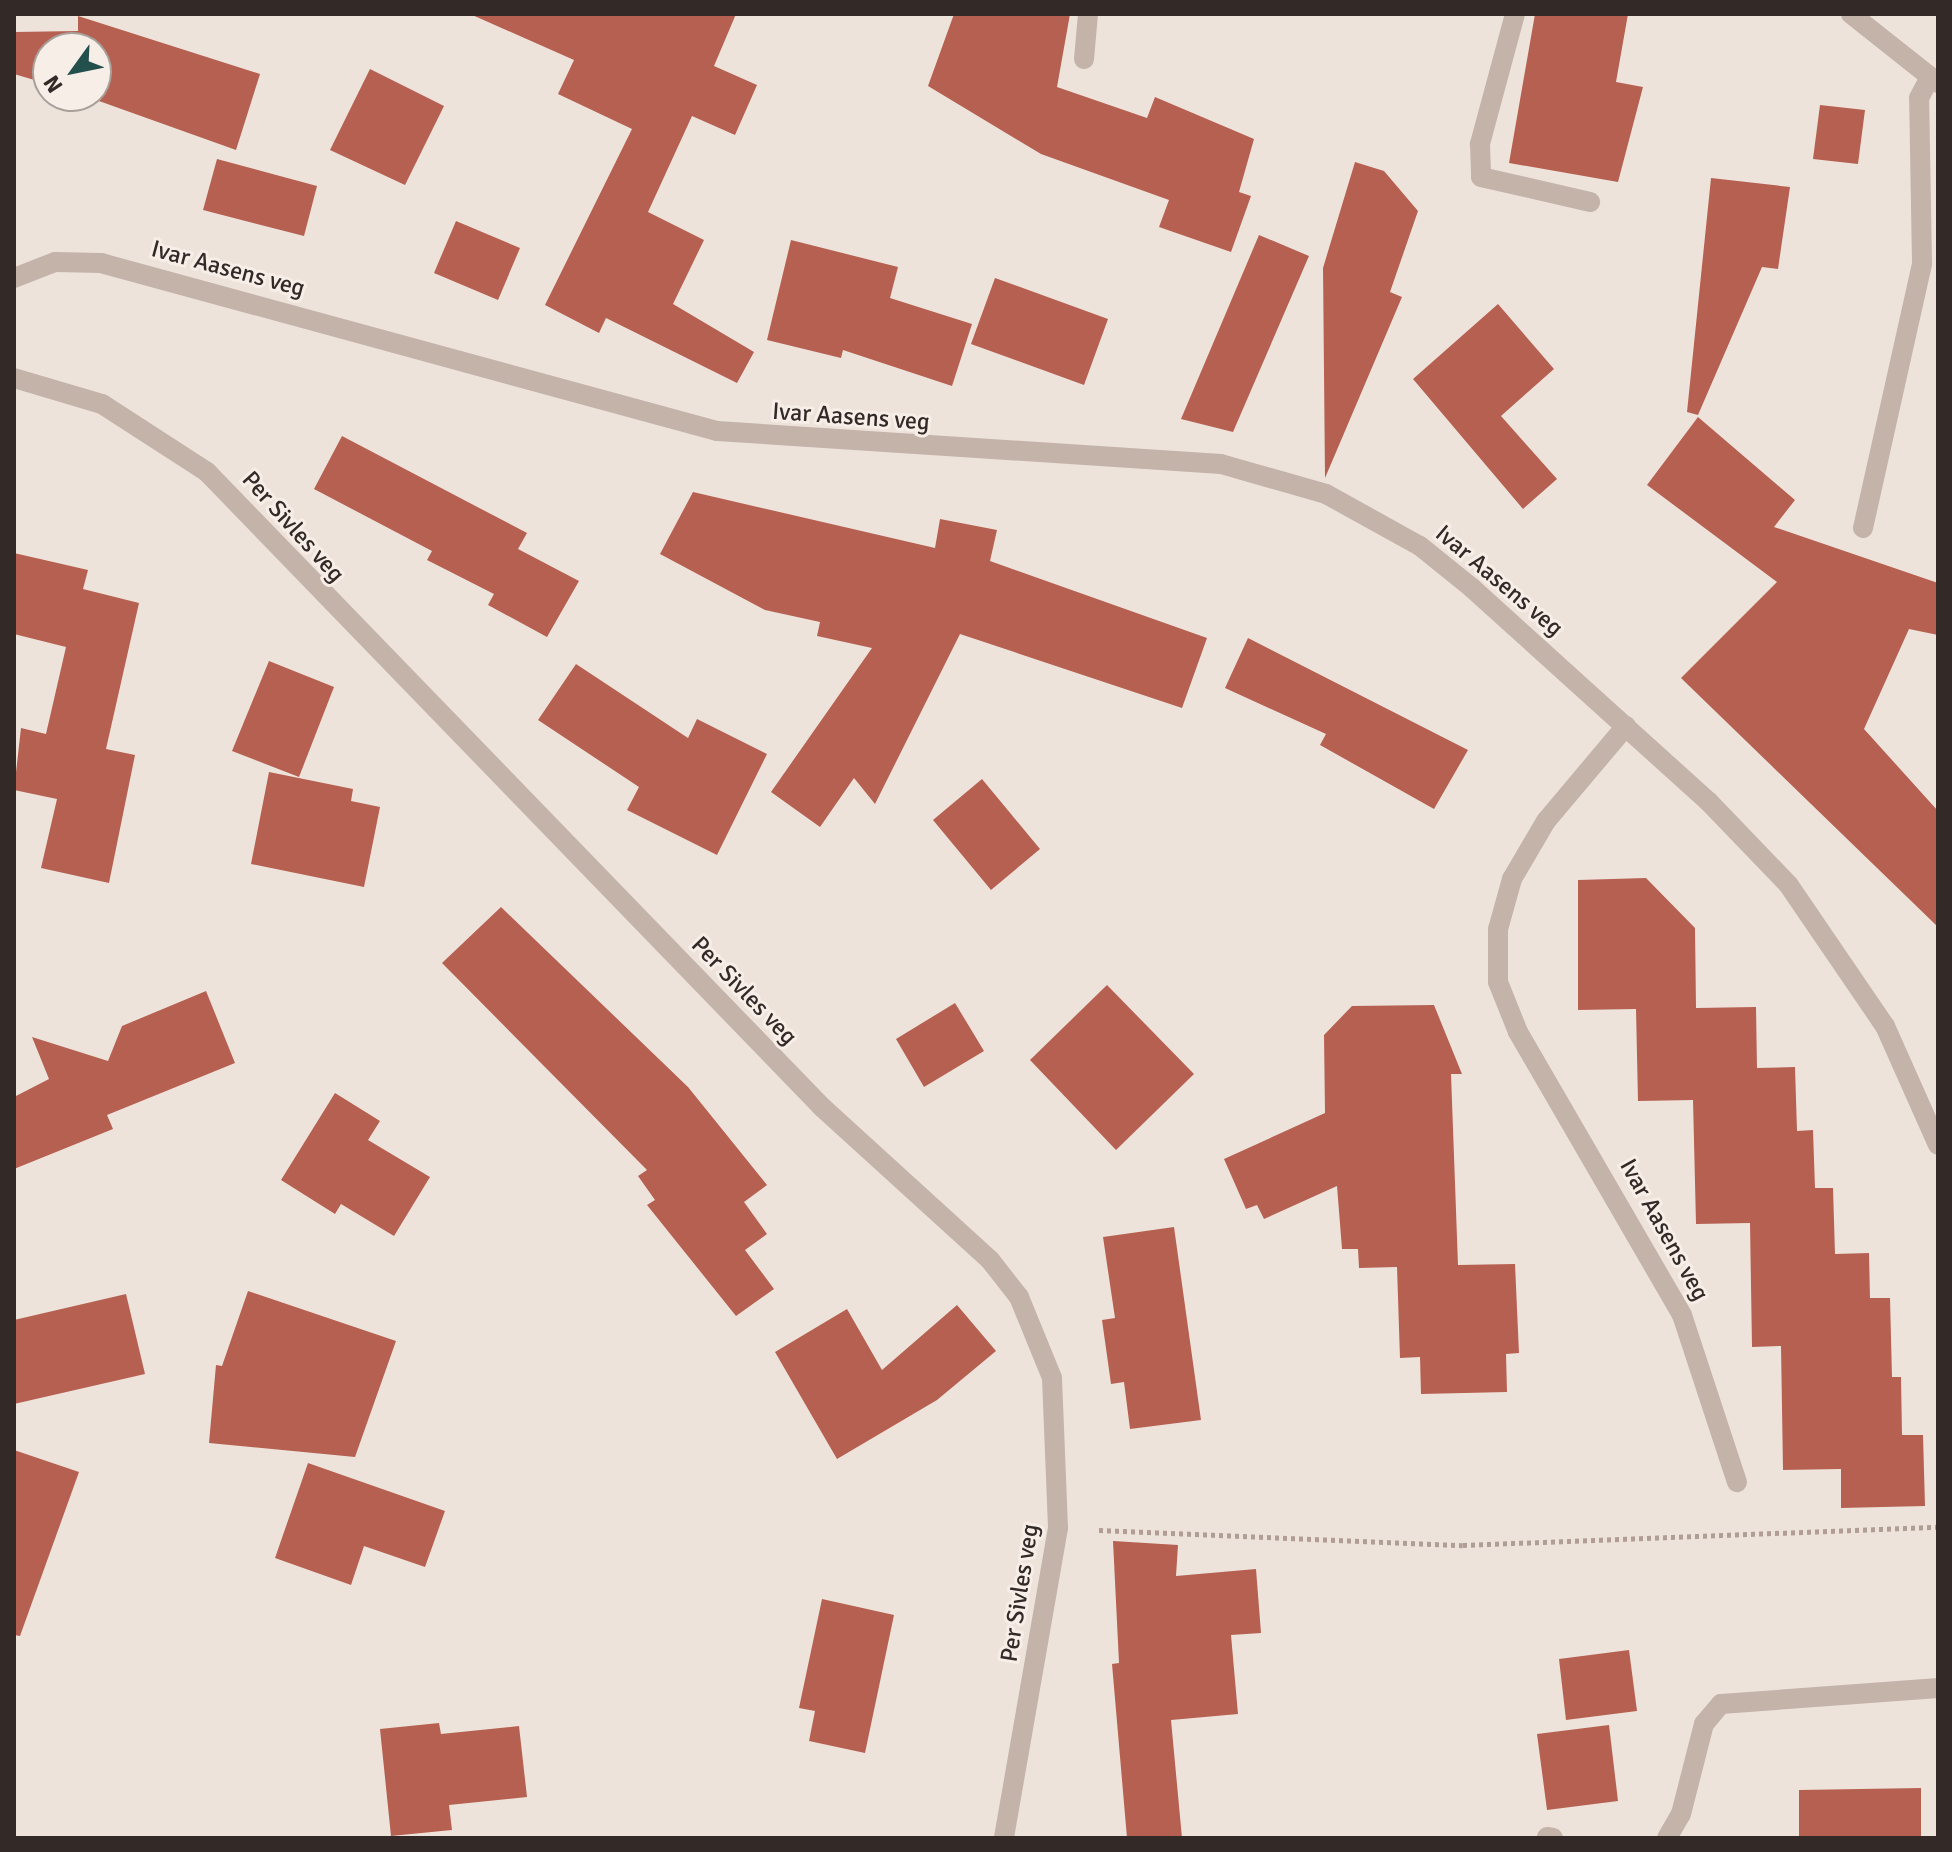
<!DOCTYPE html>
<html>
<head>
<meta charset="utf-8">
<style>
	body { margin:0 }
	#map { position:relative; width:1952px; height:1852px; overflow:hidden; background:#eee3db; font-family:Signika,sans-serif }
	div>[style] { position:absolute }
	.building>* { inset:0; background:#b66051 }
	.path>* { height:5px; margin-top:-2.5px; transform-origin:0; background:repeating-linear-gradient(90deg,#b09d93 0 4px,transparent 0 8px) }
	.service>* { height:20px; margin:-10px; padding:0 10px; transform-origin:10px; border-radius:10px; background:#c4b3a9 }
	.minor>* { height:20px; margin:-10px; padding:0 10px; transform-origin:10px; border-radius:10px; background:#c4b3a9 }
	span { translate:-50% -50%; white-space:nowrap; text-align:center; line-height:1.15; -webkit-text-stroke:6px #f6eee7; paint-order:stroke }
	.street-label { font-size:24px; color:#332a28 }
	.frame { position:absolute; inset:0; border:16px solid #332a28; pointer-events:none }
	.north { position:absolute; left:32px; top:32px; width:80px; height:80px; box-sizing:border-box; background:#f6eee7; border:2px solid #a8a09b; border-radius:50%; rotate:237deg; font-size:22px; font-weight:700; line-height:32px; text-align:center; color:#332a28 }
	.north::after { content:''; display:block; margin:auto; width:28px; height:36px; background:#234f4d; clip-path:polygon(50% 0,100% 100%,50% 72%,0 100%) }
</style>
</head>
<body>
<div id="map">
	<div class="building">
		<i style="clip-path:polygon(470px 14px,736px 14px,714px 66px,757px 85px,735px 135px,692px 116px,648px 212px,704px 240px,673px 304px,754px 352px,737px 383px,606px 318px,599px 333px,545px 305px,632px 129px,558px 94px,574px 60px)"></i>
		<i style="clip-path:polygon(954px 14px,1070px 14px,1057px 87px,1147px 118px,1155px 97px,1254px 139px,1239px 192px,1251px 196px,1231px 252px,1159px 227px,1169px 200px,1041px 154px,928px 86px)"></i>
		<i style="clip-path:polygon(1535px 14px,1628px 14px,1616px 82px,1643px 87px,1618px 182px,1509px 163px)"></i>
		<i style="clip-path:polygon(78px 16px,260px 74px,236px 150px,85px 96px,96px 96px,96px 48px,48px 48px,48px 84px,14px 74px,14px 32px,78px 31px)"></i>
		<i style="clip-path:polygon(370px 69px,444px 106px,405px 185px,330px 150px)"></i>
		<i style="clip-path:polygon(1820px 105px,1865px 110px,1858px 164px,1813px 159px)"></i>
		<i style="clip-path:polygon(217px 159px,317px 186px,304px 236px,203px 210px)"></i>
		<i style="clip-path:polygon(1355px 162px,1384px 171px,1418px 211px,1390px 292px,1402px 297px,1325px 478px,1323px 268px)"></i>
		<i style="clip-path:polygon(1711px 178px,1790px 187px,1778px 269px,1762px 267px,1698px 415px,1687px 412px)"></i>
		<i style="clip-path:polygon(456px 221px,520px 248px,498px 300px,434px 273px)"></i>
		<i style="clip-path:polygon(1259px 235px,1309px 256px,1233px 432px,1181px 419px)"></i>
		<i style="clip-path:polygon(791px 240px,898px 267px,890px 298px,972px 324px,952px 386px,843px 350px,841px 358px,767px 340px)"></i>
		<i style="clip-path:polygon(995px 278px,1108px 319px,1084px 385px,971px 344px)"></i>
		<i style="clip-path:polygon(1498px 304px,1554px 369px,1501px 416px,1557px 479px,1523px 509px,1413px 379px)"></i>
		<i style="clip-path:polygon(1698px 417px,1795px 500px,1774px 527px,1938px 583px,1938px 635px,1909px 629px,1864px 729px,1938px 811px,1938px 927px,1681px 678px,1777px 582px,1647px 485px)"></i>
		<i style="clip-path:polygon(342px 436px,527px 533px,518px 549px,579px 581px,547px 637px,488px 605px,494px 594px,427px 560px,432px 551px,314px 489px)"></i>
		<i style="clip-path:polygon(693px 492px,935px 548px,940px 519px,997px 530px,990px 561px,1207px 638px,1182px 708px,960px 634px,875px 804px,854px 778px,820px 827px,771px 792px,872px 648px,817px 636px,820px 622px,765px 610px,660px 554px)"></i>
		<i style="clip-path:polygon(14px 553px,88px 570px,83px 589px,139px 603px,106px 749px,135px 755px,109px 883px,41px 868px,57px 799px,14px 790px,21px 728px,46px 734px,66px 647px,14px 634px)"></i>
		<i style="clip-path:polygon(1248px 638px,1468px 750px,1434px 809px,1320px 745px,1326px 734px,1225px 688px)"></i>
		<i style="clip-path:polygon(269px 661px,334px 687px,299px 777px,232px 751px)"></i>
		<i style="clip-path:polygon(576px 664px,688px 738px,697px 719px,767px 754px,717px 855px,627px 810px,639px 787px,538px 720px)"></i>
		<i style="clip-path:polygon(269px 772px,353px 789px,351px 801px,380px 807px,364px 887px,251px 864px)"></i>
		<i style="clip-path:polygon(982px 779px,1040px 849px,991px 890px,933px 820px)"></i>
		<i style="clip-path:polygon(1646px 878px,1695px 928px,1696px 1008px,1756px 1007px,1757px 1068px,1795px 1067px,1797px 1131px,1813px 1130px,1815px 1188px,1833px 1188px,1835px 1254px,1869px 1253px,1870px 1298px,1890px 1298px,1892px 1377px,1901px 1377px,1902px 1435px,1923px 1435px,1925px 1506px,1841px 1508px,1841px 1469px,1783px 1470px,1781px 1346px,1752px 1347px,1750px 1223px,1696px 1224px,1693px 1100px,1638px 1101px,1636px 1009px,1578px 1010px,1578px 880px)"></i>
		<i style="clip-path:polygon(501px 907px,688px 1087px,767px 1185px,744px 1202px,767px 1234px,745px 1250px,774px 1289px,736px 1316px,647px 1205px,655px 1200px,638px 1176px,647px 1170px,442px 963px)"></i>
		<i style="clip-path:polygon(1107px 985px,1194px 1074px,1116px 1150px,1030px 1060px)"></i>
		<i style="clip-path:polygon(206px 991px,235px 1063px,107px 1115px,113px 1129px,14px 1169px,14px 1097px,49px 1079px,32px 1037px,108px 1061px,122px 1026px)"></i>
		<i style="clip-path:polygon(955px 1003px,984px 1051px,924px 1087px,896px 1039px)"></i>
		<i style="clip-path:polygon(1434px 1005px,1462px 1074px,1451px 1074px,1458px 1265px,1515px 1264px,1519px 1353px,1506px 1354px,1507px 1392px,1421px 1394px,1420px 1357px,1400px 1358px,1397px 1267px,1359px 1268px,1358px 1249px,1342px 1249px,1337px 1186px,1264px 1219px,1257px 1205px,1246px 1209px,1224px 1159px,1325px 1113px,1324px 1035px,1352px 1006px)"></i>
		<i style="clip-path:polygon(335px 1093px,380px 1121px,368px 1140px,430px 1177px,394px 1236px,341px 1204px,335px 1214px,281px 1180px)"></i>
		<i style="clip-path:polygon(1174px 1227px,1201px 1420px,1130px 1429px,1124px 1382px,1111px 1384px,1102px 1320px,1115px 1318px,1103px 1237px)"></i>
		<i style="clip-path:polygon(248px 1291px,396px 1341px,355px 1457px,209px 1443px,216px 1365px,222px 1366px)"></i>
		<i style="clip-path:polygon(126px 1294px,145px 1374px,14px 1404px,14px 1320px)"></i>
		<i style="clip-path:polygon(957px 1305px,996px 1351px,937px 1400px,837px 1459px,775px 1352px,847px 1309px,882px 1370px)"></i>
		<i style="clip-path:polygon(14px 1450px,79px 1472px,20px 1636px,14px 1635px)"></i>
		<i style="clip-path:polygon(308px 1463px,445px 1511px,425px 1567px,364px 1546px,351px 1585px,275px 1558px)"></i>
		<i style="clip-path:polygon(1113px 1541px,1178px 1545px,1176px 1576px,1256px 1569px,1261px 1633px,1231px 1635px,1238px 1714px,1171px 1720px,1182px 1838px,1127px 1838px,1112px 1664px,1119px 1663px)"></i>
		<i style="clip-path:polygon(822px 1599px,894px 1615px,865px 1753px,809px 1741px,815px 1711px,799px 1708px)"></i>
		<i style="clip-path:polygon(1629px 1650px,1637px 1711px,1566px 1720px,1559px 1659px)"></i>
		<i style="clip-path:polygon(439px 1723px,441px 1734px,519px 1726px,527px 1797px,449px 1805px,452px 1830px,391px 1836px,380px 1729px)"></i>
		<i style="clip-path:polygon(1609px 1725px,1618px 1801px,1547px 1810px,1537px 1734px)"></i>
		<i style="clip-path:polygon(1921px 1788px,1921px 1838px,1799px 1838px,1799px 1790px)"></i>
	</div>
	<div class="path">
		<i style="left:1099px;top:1530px;width:364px;rotate:2.4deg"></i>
		<i style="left:1463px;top:1545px;width:475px;rotate:-2.2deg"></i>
	</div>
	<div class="service">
		<i style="left:1515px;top:14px;width:135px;rotate:105.1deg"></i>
		<i style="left:1480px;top:144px;width:33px;rotate:88deg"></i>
		<i style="left:1481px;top:177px;width:112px;rotate:12.9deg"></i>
		<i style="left:1084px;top:59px;width:45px;rotate:-84.9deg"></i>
		<i style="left:1863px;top:528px;width:271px;rotate:-77.4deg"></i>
		<i style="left:1922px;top:263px;width:165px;rotate:-91deg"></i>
		<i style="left:1919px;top:98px;width:24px;rotate:-62deg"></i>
		<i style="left:1547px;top:1837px;width:6px;rotate:9deg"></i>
		<i style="left:1667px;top:1838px;width:28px;rotate:-60deg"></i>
		<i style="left:1681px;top:1814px;width:93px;rotate:-75.7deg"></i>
		<i style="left:1704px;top:1724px;width:26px;rotate:-50deg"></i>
		<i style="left:1721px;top:1704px;width:218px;rotate:-4.2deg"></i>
	</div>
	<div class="minor">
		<i style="left:1851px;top:14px;width:111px;rotate:38.4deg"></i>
		<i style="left:14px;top:278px;width:44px;rotate:-21.3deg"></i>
		<i style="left:55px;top:262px;width:46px;rotate:1.2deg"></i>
		<i style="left:101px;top:263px;width:638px;rotate:15.26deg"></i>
		<i style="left:717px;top:431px;width:505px;rotate:3.75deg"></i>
		<i style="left:1221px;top:464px;width:109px;rotate:15.9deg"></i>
		<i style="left:1326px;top:494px;width:107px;rotate:29deg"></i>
		<i style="left:1420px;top:546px;width:67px;rotate:38.9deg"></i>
		<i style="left:1472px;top:588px;width:318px;rotate:42.1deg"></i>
		<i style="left:1708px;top:801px;width:115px;rotate:46.1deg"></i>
		<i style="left:1788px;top:884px;width:172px;rotate:55.7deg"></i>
		<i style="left:1885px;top:1026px;width:130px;rotate:66deg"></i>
		<i style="left:14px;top:378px;width:92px;rotate:16.5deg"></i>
		<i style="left:102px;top:404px;width:125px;rotate:32.9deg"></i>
		<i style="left:207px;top:472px;width:885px;rotate:45.92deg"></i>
		<i style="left:823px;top:1108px;width:226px;rotate:42.3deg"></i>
		<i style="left:990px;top:1260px;width:47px;rotate:51.9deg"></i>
		<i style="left:1019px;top:1297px;width:87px;rotate:67.8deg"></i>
		<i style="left:1052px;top:1378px;width:150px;rotate:87.7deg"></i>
		<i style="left:1058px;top:1528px;width:315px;rotate:99.9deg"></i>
		<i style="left:1626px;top:726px;width:124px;rotate:130.1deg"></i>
		<i style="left:1546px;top:821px;width:67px;rotate:120.4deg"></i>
		<i style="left:1512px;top:879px;width:52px;rotate:105.6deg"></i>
		<i style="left:1498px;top:929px;width:53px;rotate:90deg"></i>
		<i style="left:1498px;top:982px;width:54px;rotate:68.2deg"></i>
		<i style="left:1518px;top:1032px;width:327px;rotate:59.9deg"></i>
		<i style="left:1682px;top:1315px;width:176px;rotate:71.8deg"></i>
	</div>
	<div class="street-label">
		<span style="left:228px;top:269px;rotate:15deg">Ivar Aasens veg</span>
		<span style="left:851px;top:417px;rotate:4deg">Ivar Aasens veg</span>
		<span style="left:293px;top:527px;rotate:48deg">Per Sivles veg</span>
		<span style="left:1499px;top:581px;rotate:40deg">Ivar Aasens veg</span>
		<span style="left:744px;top:991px;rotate:46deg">Per Sivles veg</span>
		<span style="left:1664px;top:1230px;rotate:61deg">Ivar Aasens veg</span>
		<span style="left:1020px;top:1593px;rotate:-81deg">Per Sivles veg</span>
	</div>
	<div class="frame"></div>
	<div class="north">N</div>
</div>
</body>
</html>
